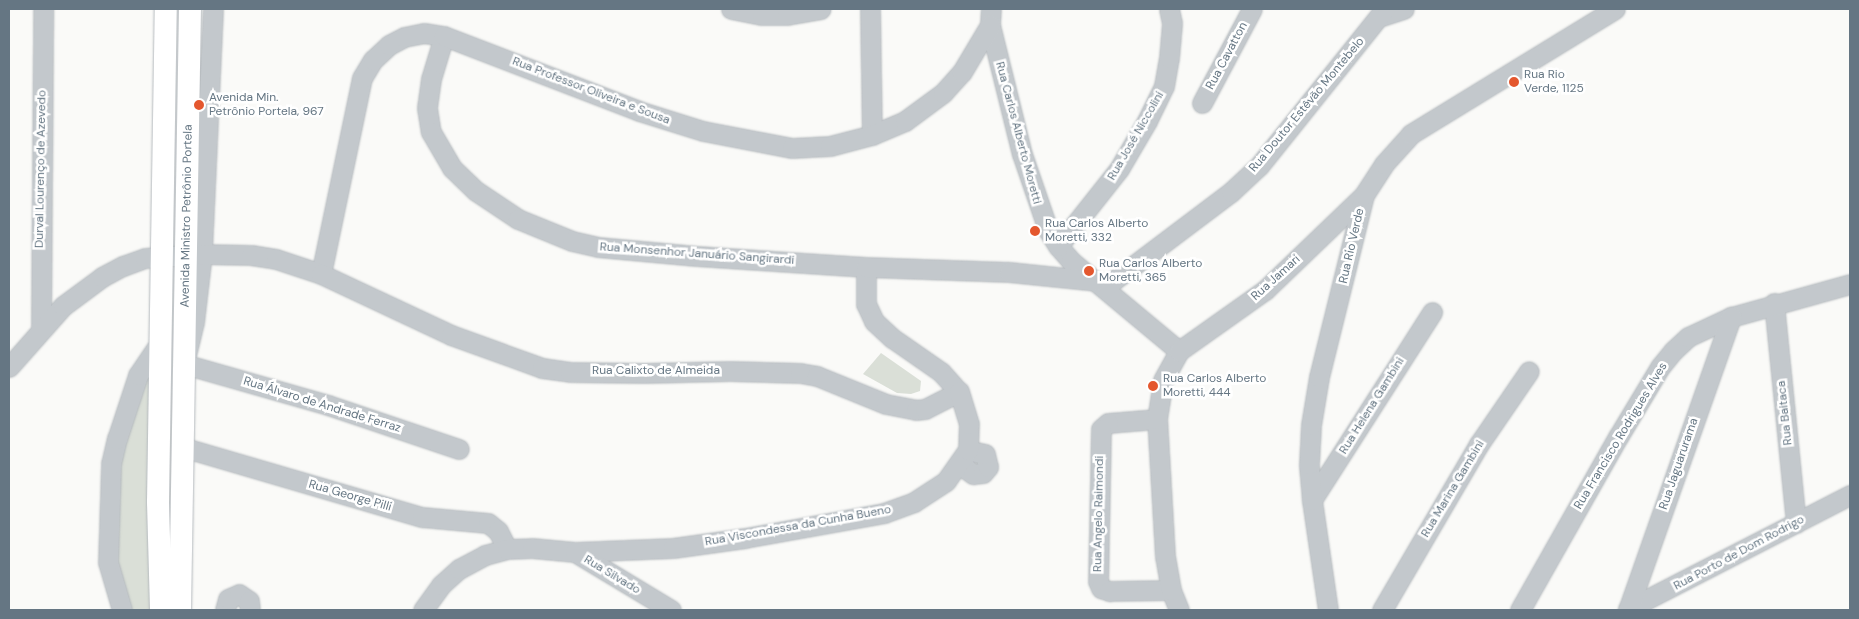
<!DOCTYPE html>
<html>
<head>
<meta charset="utf-8">
<style>
	body { margin:0 }
	#map { position:relative; width:1859px; height:619px; overflow:hidden; background:#fafaf8; font-family:"DM Sans",sans-serif }
	div>[style] { position:absolute }
	.green>* { inset:0; background:#dadfd7 }
	.roads { filter:drop-shadow(0 0 1px #b5babe) drop-shadow(0 0 1px #b5babe) }
	.minor>* { height:19px; margin:-9.5px; padding:0 9.5px; transform-origin:9.5px; border-radius:9.5px; background:#c3c8cc }
	.major>* { height:22px; margin:-11px; padding:0 11px; transform-origin:11px; border-radius:11px; background:#fff }
	.dots>* { width:14px; height:14px; translate:-50% -50%; box-sizing:border-box; border:2px solid #fff; border-radius:50% }
	span { translate:-50% -50%; white-space:nowrap; text-align:center; line-height:1.15; -webkit-text-stroke:5px #fff; paint-order:stroke }
	.street-label { font-size:12px; color:#657683 }
	.poi-label { font-size:12px; color:#657683 }
	.left { translate:0 -50%; text-align:left }
	.frame { position:absolute; inset:0; border:10px solid #657683; pointer-events:none }
</style>
</head>
<body>
<div id="map">
	<div class="green">
		<i style="clip-path:polygon(161px 341px,160px 610px,122px 610px,117px 598px,117px 439px)"></i>
		<i style="clip-path:polygon(881px 353px,921px 381px,920px 391px,911px 394px,897px 393px,863px 374px)"></i>
	</div>
	<div class="roads">
		<div class="minor">
			<i style="left:213px;top:9px;width:245px;rotate:92.6deg"></i>
			<i style="left:202px;top:254px;width:68px;rotate:96.7deg"></i>
			<i style="left:194px;top:322px;width:43px;rotate:103.4deg"></i>
			<i style="left:184px;top:364px;width:150px;rotate:15.9deg"></i>
			<i style="left:328px;top:405px;width:138px;rotate:18.6deg"></i>
			<i style="left:731px;top:9px;width:32px;rotate:11deg"></i>
			<i style="left:762px;top:15px;width:25px"></i>
			<i style="left:787px;top:15px;width:34px;rotate:-10deg"></i>
			<i style="left:870px;top:9px;width:126px;rotate:89.1deg"></i>
			<i style="left:991px;top:9px;width:16px;rotate:94deg"></i>
			<i style="left:990px;top:25px;width:133px;rotate:76.1deg"></i>
			<i style="left:1022px;top:154px;width:80px;rotate:71.1deg"></i>
			<i style="left:1048px;top:230px;width:19px;rotate:58deg"></i>
			<i style="left:1058px;top:246px;width:20px;rotate:49deg"></i>
			<i style="left:1071px;top:261px;width:141px;rotate:39.8deg"></i>
			<i style="left:1379px;top:17px;width:26px;rotate:-18deg"></i>
			<i style="left:444px;top:36px;width:45px;rotate:106.8deg"></i>
			<i style="left:431px;top:79px;width:29px;rotate:98deg"></i>
			<i style="left:427px;top:108px;width:24px;rotate:81deg"></i>
			<i style="left:431px;top:132px;width:42px;rotate:59.7deg"></i>
			<i style="left:452px;top:168px;width:33px;rotate:44deg"></i>
			<i style="left:476px;top:191px;width:50px;rotate:33.7deg"></i>
			<i style="left:518px;top:219px;width:58px;rotate:22.2deg"></i>
			<i style="left:572px;top:241px;width:27px;rotate:13deg"></i>
			<i style="left:598px;top:247px;width:99px;rotate:5.2deg"></i>
			<i style="left:697px;top:256px;width:169px;rotate:3.7deg"></i>
			<i style="left:1202px;top:103px;width:106px;rotate:-62deg"></i>
			<i style="left:1058px;top:246px;width:98px;rotate:-51.6deg"></i>
			<i style="left:1119px;top:169px;width:56px;rotate:-59.7deg"></i>
			<i style="left:1147px;top:121px;width:39px;rotate:-64deg"></i>
			<i style="left:1164px;top:86px;width:28px;rotate:-80deg"></i>
			<i style="left:1169px;top:58px;width:35px;rotate:-85deg"></i>
			<i style="left:1172px;top:23px;width:14px;rotate:-102deg"></i>
			<i style="left:321px;top:274px;width:200px;rotate:-78.2deg"></i>
			<i style="left:362px;top:78px;width:21px;rotate:-59deg"></i>
			<i style="left:373px;top:60px;width:22px;rotate:-43deg"></i>
			<i style="left:389px;top:45px;width:17px;rotate:-28deg"></i>
			<i style="left:404px;top:37px;width:20px;rotate:-11deg"></i>
			<i style="left:424px;top:33px;width:20px;rotate:9deg"></i>
			<i style="left:444px;top:36px;width:209px;rotate:21deg"></i>
			<i style="left:639px;top:111px;width:67px;rotate:17.4deg"></i>
			<i style="left:703px;top:131px;width:91px;rotate:10.8deg"></i>
			<i style="left:792px;top:148px;width:38px;rotate:-3deg"></i>
			<i style="left:830px;top:146px;width:43px;rotate:-14.7deg"></i>
			<i style="left:872px;top:135px;width:36px;rotate:-23deg"></i>
			<i style="left:905px;top:121px;width:47px;rotate:-36.4deg"></i>
			<i style="left:943px;top:93px;width:28px;rotate:-48deg"></i>
			<i style="left:962px;top:72px;width:55px;rotate:-59.2deg"></i>
			<i style="left:1105px;top:287px;width:158px;rotate:-37deg"></i>
			<i style="left:1231px;top:192px;width:38px;rotate:-43deg"></i>
			<i style="left:1259px;top:166px;width:201px;rotate:-51.3deg"></i>
			<i style="left:1774px;top:303px;width:221px;rotate:84.3deg"></i>
			<i style="left:41px;top:329px;width:320px;rotate:-89.6deg"></i>
			<i style="left:9px;top:367px;width:81px;rotate:-48.5deg"></i>
			<i style="left:63px;top:306px;width:49px;rotate:-36.6deg"></i>
			<i style="left:102px;top:277px;width:24px;rotate:-28deg"></i>
			<i style="left:123px;top:266px;width:23px;rotate:-20deg"></i>
			<i style="left:145px;top:258px;width:57px;rotate:-4deg"></i>
			<i style="left:202px;top:254px;width:49px;rotate:1.2deg"></i>
			<i style="left:251px;top:255px;width:25px;rotate:9deg"></i>
			<i style="left:276px;top:259px;width:47px;rotate:18.4deg"></i>
			<i style="left:321px;top:274px;width:144px;rotate:25.1deg"></i>
			<i style="left:451px;top:335px;width:97px;rotate:19.9deg"></i>
			<i style="left:542px;top:368px;width:28px;rotate:8deg"></i>
			<i style="left:570px;top:372px;width:74px;rotate:0.8deg"></i>
			<i style="left:644px;top:373px;width:86px;rotate:-1.3deg"></i>
			<i style="left:730px;top:371px;width:70px;rotate:1.6deg"></i>
			<i style="left:800px;top:373px;width:17px;rotate:10deg"></i>
			<i style="left:817px;top:376px;width:74px;rotate:22.1deg"></i>
			<i style="left:886px;top:404px;width:31px;rotate:11deg"></i>
			<i style="left:916px;top:410px;width:9px;rotate:-6deg"></i>
			<i style="left:925px;top:409px;width:38px;rotate:-27deg"></i>
			<i style="left:959px;top:392px;width:27px;rotate:-132deg"></i>
			<i style="left:941px;top:372px;width:60px;rotate:-145.2deg"></i>
			<i style="left:892px;top:338px;width:25px;rotate:-137deg"></i>
			<i style="left:874px;top:321px;width:19px;rotate:-115deg"></i>
			<i style="left:866px;top:304px;width:37px;rotate:-90deg"></i>
			<i style="left:866px;top:267px;width:143px;rotate:2deg"></i>
			<i style="left:1009px;top:272px;width:87px;rotate:5.9deg"></i>
			<i style="left:1157px;top:419px;width:49px;rotate:175.3deg"></i>
			<i style="left:1108px;top:423px;width:9px;rotate:139deg"></i>
			<i style="left:1101px;top:429px;width:152px;rotate:91.1deg"></i>
			<i style="left:1098px;top:581px;width:8px;rotate:67deg"></i>
			<i style="left:1101px;top:588px;width:9px;rotate:21deg"></i>
			<i style="left:1109px;top:591px;width:62px;rotate:-0.9deg"></i>
			<i style="left:182px;top:447px;width:250px;rotate:16.3deg"></i>
			<i style="left:422px;top:517px;width:66px;rotate:5.2deg"></i>
			<i style="left:488px;top:523px;width:13px;rotate:39deg"></i>
			<i style="left:498px;top:531px;width:20px;rotate:63deg"></i>
			<i style="left:962px;top:461px;width:9px;rotate:63deg"></i>
			<i style="left:966px;top:469px;width:9px;rotate:36deg"></i>
			<i style="left:973px;top:474px;width:10px;rotate:-6deg"></i>
			<i style="left:983px;top:473px;width:8px;rotate:-50deg"></i>
			<i style="left:988px;top:467px;width:13px;rotate:-103deg"></i>
			<i style="left:985px;top:454px;width:17px;rotate:-167deg"></i>
			<i style="left:1312px;top:500px;width:223px;rotate:-57.4deg"></i>
			<i style="left:575px;top:552px;width:98px;rotate:-2.3deg"></i>
			<i style="left:673px;top:548px;width:73px;rotate:-7.9deg"></i>
			<i style="left:745px;top:538px;width:141px;rotate:-10.2deg"></i>
			<i style="left:884px;top:513px;width:32px;rotate:-20deg"></i>
			<i style="left:914px;top:502px;width:38px;rotate:-33deg"></i>
			<i style="left:946px;top:481px;width:38px;rotate:-55deg"></i>
			<i style="left:968px;top:450px;width:26px;rotate:-88deg"></i>
			<i style="left:969px;top:424px;width:34px;rotate:-107deg"></i>
			<i style="left:1628px;top:609px;width:250px;rotate:-27.2deg"></i>
			<i style="left:122px;top:610px;width:50px;rotate:-106.3deg"></i>
			<i style="left:108px;top:562px;width:98px;rotate:-88.2deg"></i>
			<i style="left:111px;top:464px;width:26px;rotate:-77deg"></i>
			<i style="left:117px;top:439px;width:67px;rotate:-71.8deg"></i>
			<i style="left:138px;top:375px;width:41px;rotate:-55.9deg"></i>
			<i style="left:225px;top:610px;width:11px;rotate:-75deg"></i>
			<i style="left:228px;top:599px;width:12px;rotate:-24deg"></i>
			<i style="left:239px;top:594px;width:12px;rotate:35deg"></i>
			<i style="left:249px;top:601px;width:9px;rotate:84deg"></i>
			<i style="left:423px;top:610px;width:31px;rotate:-54deg"></i>
			<i style="left:441px;top:585px;width:24px;rotate:-42deg"></i>
			<i style="left:459px;top:569px;width:30px;rotate:-28deg"></i>
			<i style="left:485px;top:555px;width:23px;rotate:-15deg"></i>
			<i style="left:507px;top:549px;width:25px;rotate:-2deg"></i>
			<i style="left:532px;top:548px;width:43px;rotate:5.3deg"></i>
			<i style="left:575px;top:552px;width:112px;rotate:31.1deg"></i>
			<i style="left:1179px;top:610px;width:22px;rotate:-112deg"></i>
			<i style="left:1171px;top:590px;width:35px;rotate:-100deg"></i>
			<i style="left:1165px;top:556px;width:137px;rotate:-93.3deg"></i>
			<i style="left:1157px;top:419px;width:39px;rotate:-81deg"></i>
			<i style="left:1163px;top:380px;width:33px;rotate:-61deg"></i>
			<i style="left:1179px;top:351px;width:105px;rotate:-35.3deg"></i>
			<i style="left:1265px;top:290px;width:137px;rotate:-43.8deg"></i>
			<i style="left:1328px;top:610px;width:111px;rotate:-98.3deg"></i>
			<i style="left:1312px;top:500px;width:36px;rotate:-95deg"></i>
			<i style="left:1309px;top:464px;width:39px;rotate:-87deg"></i>
			<i style="left:1311px;top:425px;width:49px;rotate:-80.5deg"></i>
			<i style="left:1319px;top:377px;width:187px;rotate:-76.1deg"></i>
			<i style="left:1364px;top:195px;width:37px;rotate:-57deg"></i>
			<i style="left:1384px;top:164px;width:40px;rotate:-48deg"></i>
			<i style="left:1411px;top:134px;width:239px;rotate:-31.5deg"></i>
			<i style="left:1382px;top:610px;width:192px;rotate:-59.7deg"></i>
			<i style="left:1479px;top:444px;width:88px;rotate:-55.6deg"></i>
			<i style="left:1520px;top:610px;width:199px;rotate:-60.5deg"></i>
			<i style="left:1618px;top:437px;width:82px;rotate:-59deg"></i>
			<i style="left:1660px;top:367px;width:21px;rotate:-51deg"></i>
			<i style="left:1673px;top:351px;width:21px;rotate:-43deg"></i>
			<i style="left:1688px;top:337px;width:47px;rotate:-24.9deg"></i>
			<i style="left:1731px;top:317px;width:123px;rotate:-15.5deg"></i>
			<i style="left:1628px;top:610px;width:311px;rotate:-70.6deg"></i>
		</div>
		<div class="major">
			<i style="left:161px;top:610px;width:108px;rotate:-91.6deg"></i>
			<i style="left:158px;top:502px;width:493px;rotate:-89.1deg"></i>
			<i style="left:180px;top:610px;width:601px;rotate:-89.05deg"></i>
		</div>
	</div>
	<div class="dots">
		<i style="left:1514px;top:82px;background:#e4572e"></i>
		<i style="left:199px;top:105px;background:#e4572e"></i>
		<i style="left:1035px;top:231px;background:#e4572e"></i>
		<i style="left:1089px;top:271px;background:#e4572e"></i>
		<i style="left:1153px;top:386px;background:#e4572e"></i>
	</div>
	<div class="street-label">
		<span style="left:1227px;top:56px;rotate:-62deg">Rua Cavatton</span>
		<span style="left:591px;top:91px;rotate:21deg">Rua Professor Oliveira e Sousa</span>
		<span style="left:1307px;top:105px;rotate:-50deg">Rua Doutor Estêvão Montebelo</span>
		<span style="left:1018px;top:133px;rotate:75deg">Rua Carlos Alberto Moretti</span>
		<span style="left:1136px;top:136px;rotate:-60deg">Rua José Niccolini</span>
		<span style="left:41px;top:169px;rotate:-89deg">Durval Lourenço de Azevedo</span>
		<span style="left:187px;top:216px;rotate:-89deg">Avenida Ministro Petrônio Portela</span>
		<span style="left:1352px;top:246px;rotate:-77deg">Rua Rio Verde</span>
		<span style="left:697px;top:254px;rotate:4deg">Rua Monsenhor Januário Sangirardi</span>
		<span style="left:1276px;top:278px;rotate:-42deg">Rua Jamari</span>
		<span style="left:656px;top:371px">Rua Calixto de Almeida</span>
		<span style="left:322px;top:405px;rotate:17deg">Rua Álvaro de Andrade Ferraz</span>
		<span style="left:1372px;top:406px;rotate:-58deg">Rua Helena Gambini</span>
		<span style="left:1785px;top:413px;rotate:-96deg">Rua Baitaca</span>
		<span style="left:1621px;top:436px;rotate:-59deg">Rua Francisco Rodrigues Alves</span>
		<span style="left:1679px;top:464px;rotate:-71deg">Rua Jaguarurama</span>
		<span style="left:1453px;top:489px;rotate:-59deg">Rua Marina Gambini</span>
		<span style="left:350px;top:496px;rotate:16deg">Rua George Pilli</span>
		<span style="left:1099px;top:514px;rotate:-89deg">Rua Angelo Raimondi</span>
		<span style="left:798px;top:526px;rotate:-10deg">Rua Viscondessa da Cunha Bueno</span>
		<span style="left:1739px;top:553px;rotate:-28deg">Rua Porto de Dom Rodrigo</span>
		<span style="left:612px;top:575px;rotate:31deg">Rua Silvado</span>
	</div>
	<div class="poi-label">
		<span class="left" style="left:1524px;top:82px">Rua Rio<br>Verde, 1125</span>
		<span class="left" style="left:209px;top:105px">Avenida Min.<br>Petrônio Portela, 967</span>
		<span class="left" style="left:1045px;top:231px">Rua Carlos Alberto<br>Moretti, 332</span>
		<span class="left" style="left:1099px;top:271px">Rua Carlos Alberto<br>Moretti, 365</span>
		<span class="left" style="left:1163px;top:386px">Rua Carlos Alberto<br>Moretti, 444</span>
	</div>
	<div class="frame"></div>
</div>
</body>
</html>
